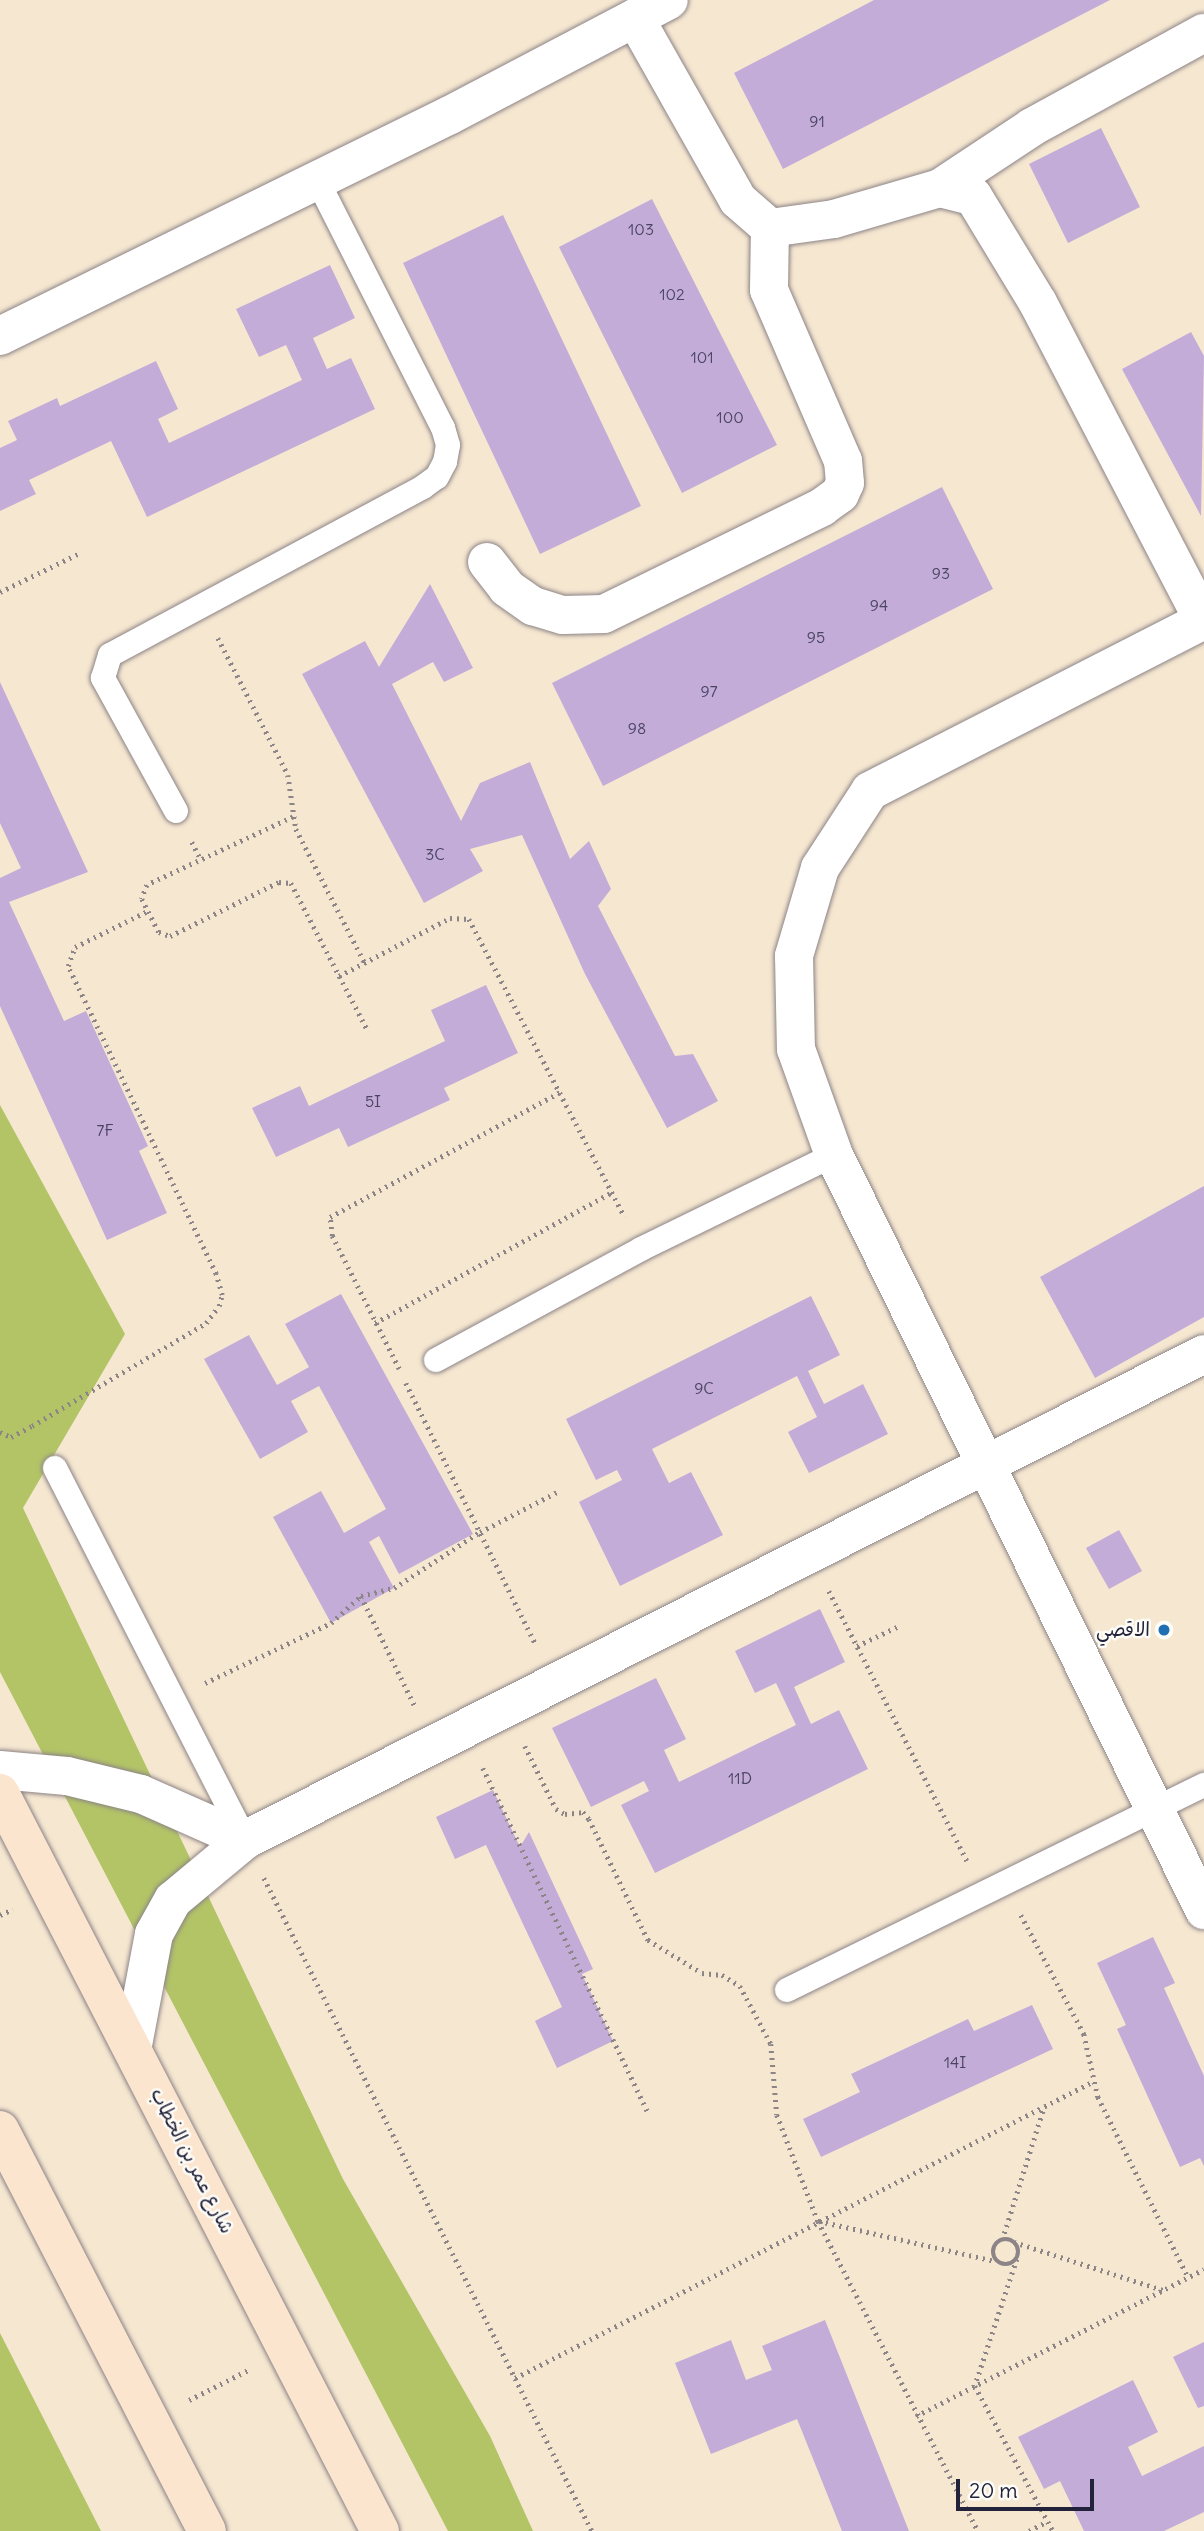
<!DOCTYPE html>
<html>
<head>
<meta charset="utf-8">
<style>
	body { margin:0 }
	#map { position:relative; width:1204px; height:2531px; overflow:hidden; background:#f6e7d1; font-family:Delius,"Playpen Sans Arabic",sans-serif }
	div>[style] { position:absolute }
	.green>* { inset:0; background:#b3c467 }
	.building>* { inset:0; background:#c3acd8 }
	.path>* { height:4.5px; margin-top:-2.25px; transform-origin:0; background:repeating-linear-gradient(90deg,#8c8486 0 2px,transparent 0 7px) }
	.path>.ring { margin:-2.25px; padding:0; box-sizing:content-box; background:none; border:4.5px solid #8c8486; border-radius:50% }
	.roads { filter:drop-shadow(0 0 2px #8c8486) drop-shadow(0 0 2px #8c8486) }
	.lane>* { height:24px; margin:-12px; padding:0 12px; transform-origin:12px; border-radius:12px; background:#fff }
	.street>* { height:38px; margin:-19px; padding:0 19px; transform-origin:19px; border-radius:19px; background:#fff }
	.secondary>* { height:38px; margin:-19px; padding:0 19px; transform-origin:19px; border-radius:19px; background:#fbe5cf }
	.dots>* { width:19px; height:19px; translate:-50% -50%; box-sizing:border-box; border:4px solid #fdfcf7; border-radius:50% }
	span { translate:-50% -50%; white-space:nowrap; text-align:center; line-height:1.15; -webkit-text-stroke:5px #fdfcf7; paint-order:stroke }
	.number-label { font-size:16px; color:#4a4462 }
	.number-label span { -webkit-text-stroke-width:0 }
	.poi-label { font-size:19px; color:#22223b }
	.right { translate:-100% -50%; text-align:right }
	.street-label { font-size:19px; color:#22223b }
	.scale { position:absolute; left:956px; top:2479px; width:138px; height:32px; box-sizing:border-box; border:4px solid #22223b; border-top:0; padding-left:9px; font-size:21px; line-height:24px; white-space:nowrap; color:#22223b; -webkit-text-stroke:5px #fdfcf7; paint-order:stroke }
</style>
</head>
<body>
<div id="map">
	<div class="green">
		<i style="clip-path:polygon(0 1105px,125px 1334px,23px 1508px,343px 2179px,490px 2436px,533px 2531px,448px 2531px,0 1672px)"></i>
		<i style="clip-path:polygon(0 2333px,101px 2531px,0 2531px)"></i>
	</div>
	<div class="building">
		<i style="clip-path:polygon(874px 0,1110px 0,783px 169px,734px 73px)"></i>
		<i style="clip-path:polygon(1101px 128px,1140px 207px,1068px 243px,1029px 164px)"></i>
		<i style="clip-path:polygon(652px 199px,777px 445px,682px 493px,559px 247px)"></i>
		<i style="clip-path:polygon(503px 215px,641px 506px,540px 554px,403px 263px)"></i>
		<i style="clip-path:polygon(330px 265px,355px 318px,313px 338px,327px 369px,351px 358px,375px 409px,147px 517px,111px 441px,29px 480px,36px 494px,0 511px,0 448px,17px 440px,8px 421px,57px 398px,60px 406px,156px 361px,178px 409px,158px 419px,169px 443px,302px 380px,286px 345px,259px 357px,236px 309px)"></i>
		<i style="clip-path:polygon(1191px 332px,1204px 356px,1201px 516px,1122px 369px)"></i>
		<i style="clip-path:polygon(942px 487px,993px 589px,603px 786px,552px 683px)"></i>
		<i style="clip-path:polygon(430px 584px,473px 668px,444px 682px,433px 662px,392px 684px,461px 821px,480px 783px,530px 762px,570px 859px,589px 841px,611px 889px,598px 906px,675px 1056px,693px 1054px,718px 1101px,667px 1128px,585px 974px,522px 835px,470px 849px,483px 871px,424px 903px,302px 674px,365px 641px,379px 667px)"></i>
		<i style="clip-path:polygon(0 682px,88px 872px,9px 902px,64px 1021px,86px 1011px,148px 1146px,139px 1151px,167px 1213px,107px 1240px,0 1006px,0 878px,21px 868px,0 823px)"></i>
		<i style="clip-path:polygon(486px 985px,518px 1053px,444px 1088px,450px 1100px,348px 1147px,339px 1128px,276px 1157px,252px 1108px,300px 1086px,309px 1106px,445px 1041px,431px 1010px)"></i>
		<i style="clip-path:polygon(1204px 1186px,1204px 1317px,1095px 1378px,1040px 1277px)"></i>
		<i style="clip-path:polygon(341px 1294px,473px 1534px,399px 1574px,379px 1536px,369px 1542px,394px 1588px,331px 1623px,273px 1517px,321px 1491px,344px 1533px,386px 1509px,319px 1386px,291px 1401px,308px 1432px,260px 1459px,204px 1359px,249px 1335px,277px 1385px,309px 1367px,285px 1324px)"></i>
		<i style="clip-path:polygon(811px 1296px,840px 1355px,808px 1371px,824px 1404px,863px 1384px,888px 1434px,809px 1473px,788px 1432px,817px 1417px,797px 1376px,652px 1449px,669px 1483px,691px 1472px,723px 1535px,620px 1586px,579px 1502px,622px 1480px,617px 1470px,596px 1480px,566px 1419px)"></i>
		<i style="clip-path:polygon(1119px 1530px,1142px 1571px,1109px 1589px,1086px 1548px)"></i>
		<i style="clip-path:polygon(820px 1609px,845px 1662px,794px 1687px,811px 1724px,839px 1710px,868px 1769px,655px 1873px,621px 1805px,649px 1791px,644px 1781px,591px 1807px,552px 1728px,656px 1678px,686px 1739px,664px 1750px,679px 1782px,796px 1725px,776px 1683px,755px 1693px,735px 1651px)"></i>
		<i style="clip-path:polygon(493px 1790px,520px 1847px,529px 1832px,593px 1969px,582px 1974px,613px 2041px,557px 2068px,535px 2021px,562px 2007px,486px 1845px,455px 1859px,436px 1817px)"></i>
		<i style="clip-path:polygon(1153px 1937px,1175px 1983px,1164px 1988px,1204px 2076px,1204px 2166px,1200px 2158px,1180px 2167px,1117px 2029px,1126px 2025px,1097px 1963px)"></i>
		<i style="clip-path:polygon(1032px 2005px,1053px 2049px,821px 2157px,803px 2119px,860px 2092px,851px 2074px,968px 2019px,974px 2031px)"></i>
		<i style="clip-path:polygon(825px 2320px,909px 2531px,842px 2531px,797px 2419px,711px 2454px,675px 2363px,731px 2340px,746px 2380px,772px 2370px,762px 2346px)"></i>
		<i style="clip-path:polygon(1204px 2342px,1204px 2406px,1198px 2408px,1173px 2357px)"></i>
		<i style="clip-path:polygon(1133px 2380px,1158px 2432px,1128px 2447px,1142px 2476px,1204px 2446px,1204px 2512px,1164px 2531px,1084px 2531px,1060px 2481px,1044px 2489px,1018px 2437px)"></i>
	</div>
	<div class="path">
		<i style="left:0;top:592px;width:87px;rotate:-26deg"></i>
		<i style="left:218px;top:638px;width:154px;rotate:62.9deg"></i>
		<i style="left:288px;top:775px;width:55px;rotate:81.6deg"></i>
		<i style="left:296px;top:829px;width:151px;rotate:62.8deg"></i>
		<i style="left:293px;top:817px;width:161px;rotate:155deg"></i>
		<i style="left:147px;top:885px;width:15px;rotate:110deg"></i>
		<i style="left:142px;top:899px;width:37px;rotate:63deg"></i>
		<i style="left:159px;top:932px;width:12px;rotate:20deg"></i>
		<i style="left:170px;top:936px;width:122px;rotate:-26.4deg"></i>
		<i style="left:279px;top:882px;width:12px;rotate:5deg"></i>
		<i style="left:291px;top:883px;width:167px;rotate:62.5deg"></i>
		<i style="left:192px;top:842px;width:20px;rotate:63deg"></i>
		<i style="left:339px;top:976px;width:125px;rotate:-27.6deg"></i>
		<i style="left:450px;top:918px;width:19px;rotate:3deg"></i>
		<i style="left:469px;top:919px;width:336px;rotate:62.4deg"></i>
		<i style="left:375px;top:1323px;width:271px;rotate:-28.9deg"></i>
		<i style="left:399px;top:1369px;width:149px;rotate:-116.7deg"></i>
		<i style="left:332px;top:1236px;width:19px;rotate:-96deg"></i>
		<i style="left:330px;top:1217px;width:262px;rotate:-28.5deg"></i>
		<i style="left:406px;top:1383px;width:292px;rotate:63.6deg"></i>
		<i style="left:0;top:1432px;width:12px;rotate:24deg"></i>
		<i style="left:11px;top:1437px;width:24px;rotate:-28deg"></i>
		<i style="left:32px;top:1426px;width:202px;rotate:-30.6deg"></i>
		<i style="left:206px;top:1323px;width:21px;rotate:-53deg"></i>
		<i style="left:219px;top:1306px;width:11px;rotate:-75deg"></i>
		<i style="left:222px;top:1295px;width:22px;rotate:-106deg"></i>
		<i style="left:216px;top:1274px;width:342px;rotate:-115.7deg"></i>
		<i style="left:68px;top:966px;width:20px;rotate:-70deg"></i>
		<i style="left:75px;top:947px;width:81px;rotate:-26.3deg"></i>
		<i style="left:829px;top:1591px;width:303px;rotate:62.9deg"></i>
		<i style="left:361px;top:1596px;width:123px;rotate:63.9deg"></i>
		<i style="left:857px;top:1646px;width:47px;rotate:-25.5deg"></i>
		<i style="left:205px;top:1683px;width:140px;rotate:-25.5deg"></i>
		<i style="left:331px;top:1623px;width:40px;rotate:-42deg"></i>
		<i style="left:361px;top:1596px;width:34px;rotate:-14deg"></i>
		<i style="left:394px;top:1588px;width:103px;rotate:-33.1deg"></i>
		<i style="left:480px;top:1532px;width:89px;rotate:-27.4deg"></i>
		<i style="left:525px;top:1746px;width:70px;rotate:63.8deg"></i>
		<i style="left:556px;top:1809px;width:10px;rotate:29deg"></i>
		<i style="left:565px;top:1814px;width:18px;rotate:-6deg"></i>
		<i style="left:583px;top:1812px;width:9px;rotate:49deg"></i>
		<i style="left:589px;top:1819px;width:135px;rotate:64deg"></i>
		<i style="left:648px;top:1940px;width:63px;rotate:31.4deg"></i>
		<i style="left:702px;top:1973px;width:20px;rotate:6deg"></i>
		<i style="left:722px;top:1975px;width:21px;rotate:31deg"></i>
		<i style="left:740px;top:1986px;width:66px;rotate:61.9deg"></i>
		<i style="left:771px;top:2044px;width:71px;rotate:85.2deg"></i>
		<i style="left:777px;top:2115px;width:114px;rotate:68.9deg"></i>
		<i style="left:818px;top:2221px;width:349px;rotate:62.7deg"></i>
		<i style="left:483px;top:1768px;width:384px;rotate:64.4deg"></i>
		<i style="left:264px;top:1878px;width:731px;rotate:63.33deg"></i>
		<i style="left:0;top:1915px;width:14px;rotate:-25deg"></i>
		<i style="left:1021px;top:1915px;width:135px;rotate:62.1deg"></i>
		<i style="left:1084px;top:2034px;width:65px;rotate:77.5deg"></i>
		<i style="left:1098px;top:2097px;width:201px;rotate:63.4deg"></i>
		<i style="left:819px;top:2221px;width:180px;rotate:12.8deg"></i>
		<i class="ring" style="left:993px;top:2239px;width:21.5px;height:21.5px"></i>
		<i style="left:1002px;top:2240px;width:139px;rotate:-72.5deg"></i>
		<i style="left:1014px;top:2242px;width:157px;rotate:17.9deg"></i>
		<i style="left:1017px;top:2259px;width:134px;rotate:108.3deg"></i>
		<i style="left:975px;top:2386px;width:165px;rotate:61.7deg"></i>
		<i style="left:515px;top:2378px;width:648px;rotate:-27.16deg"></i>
		<i style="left:189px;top:2400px;width:68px;rotate:-26.9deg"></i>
		<i style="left:916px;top:2416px;width:323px;rotate:-27deg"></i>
		<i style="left:1029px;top:2531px;width:21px;rotate:-28deg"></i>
	</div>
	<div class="roads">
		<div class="lane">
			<i style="left:176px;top:811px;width:152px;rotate:-118.8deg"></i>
			<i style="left:103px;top:678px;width:24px;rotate:-73deg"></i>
			<i style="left:110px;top:655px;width:355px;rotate:-28.2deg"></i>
			<i style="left:423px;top:487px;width:17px;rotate:-36deg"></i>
			<i style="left:437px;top:477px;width:17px;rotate:-62deg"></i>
			<i style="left:445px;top:462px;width:17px;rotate:-80deg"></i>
			<i style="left:448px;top:445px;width:18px;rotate:-106deg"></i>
			<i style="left:443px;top:428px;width:278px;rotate:-116.9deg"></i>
			<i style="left:436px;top:1360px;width:233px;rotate:-28.4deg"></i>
			<i style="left:641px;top:1249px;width:215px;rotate:-26deg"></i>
			<i style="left:55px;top:1468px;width:418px;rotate:62.9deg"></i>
			<i style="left:787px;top:1990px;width:465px;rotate:-26.2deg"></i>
		</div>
		<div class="street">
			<i style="left:635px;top:18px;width:209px;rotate:60.5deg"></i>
			<i style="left:738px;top:200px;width:43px;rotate:41.2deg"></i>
			<i style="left:770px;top:228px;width:65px;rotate:-8deg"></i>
			<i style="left:834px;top:219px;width:110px;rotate:-16.3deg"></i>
			<i style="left:940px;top:188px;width:34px;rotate:14deg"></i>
			<i style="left:973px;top:196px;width:125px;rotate:58.7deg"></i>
			<i style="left:1038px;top:303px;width:357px;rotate:62.5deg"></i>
			<i style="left:940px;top:188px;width:110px;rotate:-33.5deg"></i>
			<i style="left:1032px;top:127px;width:196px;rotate:-28.7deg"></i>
			<i style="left:0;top:336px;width:501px;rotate:-26.16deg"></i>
			<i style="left:450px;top:115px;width:247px;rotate:-27.7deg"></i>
			<i style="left:487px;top:562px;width:33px;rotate:52deg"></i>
			<i style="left:507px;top:588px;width:32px;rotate:35deg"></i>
			<i style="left:533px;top:606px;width:31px;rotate:17deg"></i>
			<i style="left:563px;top:615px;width:41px;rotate:-1.4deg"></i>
			<i style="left:604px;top:614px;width:243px;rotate:-26.1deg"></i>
			<i style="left:822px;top:507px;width:22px;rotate:-36deg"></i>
			<i style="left:840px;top:494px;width:12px;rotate:-66deg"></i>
			<i style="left:845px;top:483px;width:22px;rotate:-95deg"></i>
			<i style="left:843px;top:461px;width:186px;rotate:-113.4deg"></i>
			<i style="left:769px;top:290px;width:62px;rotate:-89.1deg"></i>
			<i style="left:1204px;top:620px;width:375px;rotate:152.9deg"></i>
			<i style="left:870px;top:791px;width:92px;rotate:123deg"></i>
			<i style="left:820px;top:868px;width:92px;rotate:106.5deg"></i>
			<i style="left:794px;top:956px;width:93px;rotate:88.8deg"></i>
			<i style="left:796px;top:1049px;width:113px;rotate:70.3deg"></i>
			<i style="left:834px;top:1155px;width:841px;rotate:63.89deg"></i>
			<i style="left:0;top:1770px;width:67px;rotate:5.1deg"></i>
			<i style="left:67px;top:1776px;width:76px;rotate:13.7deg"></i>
			<i style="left:141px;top:1794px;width:114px;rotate:23.9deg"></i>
			<i style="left:133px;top:2045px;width:113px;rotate:-79.3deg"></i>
			<i style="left:154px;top:1934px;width:39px;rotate:-61deg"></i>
			<i style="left:173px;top:1900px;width:94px;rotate:-39.8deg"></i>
			<i style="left:245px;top:1840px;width:1075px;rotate:-26.87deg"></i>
		</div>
		<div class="secondary">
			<i style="left:0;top:1793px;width:830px;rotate:62.76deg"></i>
			<i style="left:0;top:2130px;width:451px;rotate:62.7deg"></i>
		</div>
	</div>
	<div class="dots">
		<i style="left:1164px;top:1630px;background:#1f6fb2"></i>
	</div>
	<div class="number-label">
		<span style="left:817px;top:121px">91</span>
		<span style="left:641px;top:229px">103</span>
		<span style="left:672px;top:294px">102</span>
		<span style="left:702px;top:357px">101</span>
		<span style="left:730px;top:417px">100</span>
		<span style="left:941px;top:573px">93</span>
		<span style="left:879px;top:605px">94</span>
		<span style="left:816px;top:637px">95</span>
		<span style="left:709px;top:691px">97</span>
		<span style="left:637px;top:728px">98</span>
		<span style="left:435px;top:854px">3C</span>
		<span style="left:373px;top:1101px">5I</span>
		<span style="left:105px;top:1130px">7F</span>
		<span style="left:704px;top:1388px">9C</span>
		<span style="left:740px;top:1778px">11D</span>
		<span style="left:955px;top:2062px">14I</span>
	</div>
	<div class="poi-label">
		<span class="right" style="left:1150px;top:1630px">الاقصي</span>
	</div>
	<div class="street-label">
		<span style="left:192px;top:2161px;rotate:63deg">شارع عمر بن الخطاب</span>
	</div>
	<div class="scale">20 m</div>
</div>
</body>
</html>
